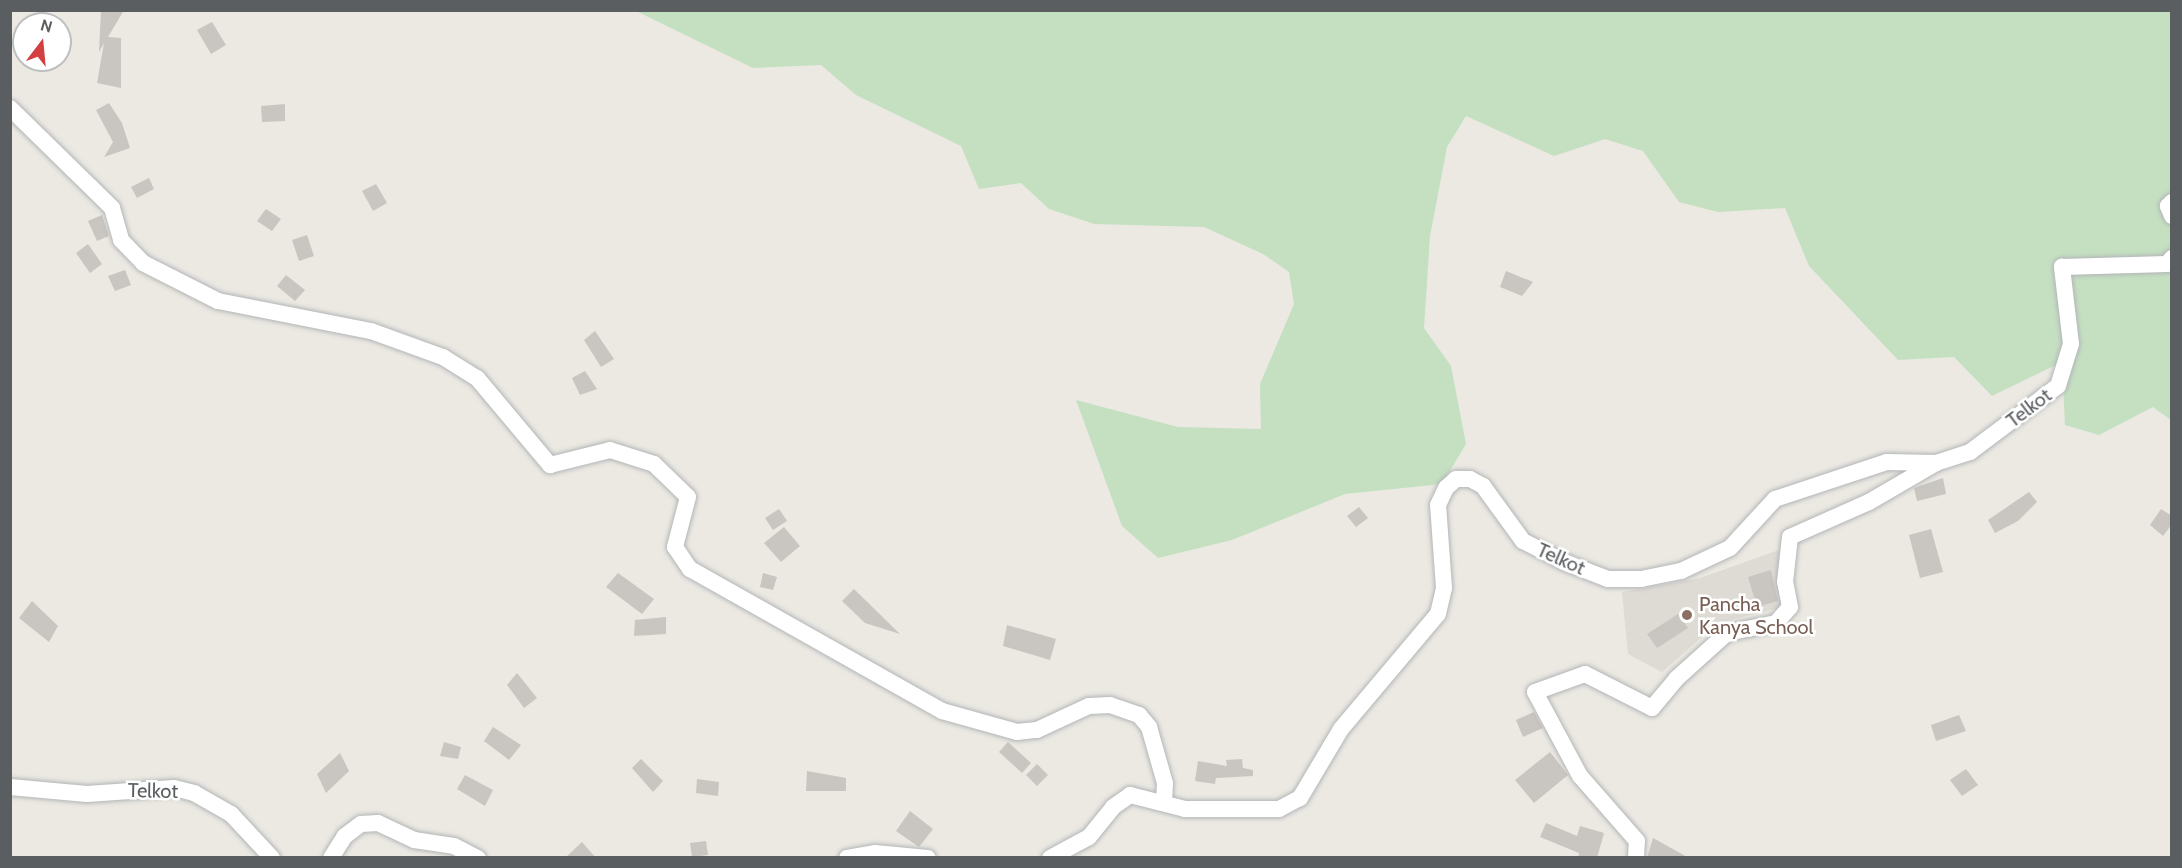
<!DOCTYPE html>
<html>
<head>
<meta charset="utf-8">
<style>
	body { margin:0 }
	#map { position:relative; width:2182px; height:868px; overflow:hidden; background:#ebe9e2; font-family:Cabin,sans-serif }
	div>[style] { position:absolute }
	.education>* { inset:0; background:#dedad4 }
	.green>* { inset:0; background:#c4e0c1 }
	.building>* { inset:0; background:#c9c5c1 }
	.roads { filter:drop-shadow(0 0 2px #b3b5b8) drop-shadow(0 0 2px #b3b5b8) }
	.minor>* { height:16px; margin:-8px; padding:0 8px; transform-origin:8px; border-radius:8px; background:#fff }
	.dots>* { width:16px; height:16px; translate:-50% -50%; box-sizing:border-box; border:3px solid #fff; border-radius:50% }
	span { translate:-50% -50%; white-space:nowrap; text-align:center; line-height:1.15; -webkit-text-stroke:5px #fff; paint-order:stroke }
	.street-label { font-size:20px; color:#5b5e61 }
	.education-label { font-size:20px; color:#785e54 }
	.left { translate:0 -50%; text-align:left }
	.frame { position:absolute; inset:0; border:12px solid #5b5e61; pointer-events:none }
	.north { position:absolute; left:12px; top:12px; width:60px; height:60px; box-sizing:border-box; background:#fff; border:2px solid #bdbfc0; border-radius:50%; rotate:16deg; font-size:16px; font-weight:700; line-height:24px; text-align:center; color:#5b5e61 }
	.north::after { content:''; display:block; margin:auto; width:21px; height:27px; background:#d44041; clip-path:polygon(50% 0,100% 100%,50% 72%,0 100%) }
</style>
</head>
<body>
<div id="map">
	<div class="education">
		<i style="clip-path:polygon(1779px 550px,1783px 607px,1718px 623px,1662px 672px,1628px 654px,1622px 592px,1700px 578px)"></i>
	</div>
	<div class="green">
		<i style="clip-path:polygon(636px 11px,2171px 11px,2171px 420px,2153px 407px,2099px 435px,2065px 425px,2062px 362px,1992px 396px,1954px 357px,1898px 360px,1809px 266px,1785px 208px,1718px 212px,1679px 202px,1643px 151px,1605px 139px,1554px 156px,1466px 116px,1447px 147px,1430px 236px,1424px 328px,1451px 366px,1466px 444px,1442px 484px,1345px 494px,1232px 540px,1158px 558px,1122px 526px,1076px 400px,1178px 427px,1261px 429px,1260px 384px,1294px 304px,1289px 272px,1263px 254px,1204px 227px,1094px 224px,1049px 209px,1021px 183px,979px 189px,961px 146px,856px 95px,821px 65px,753px 68px)"></i>
	</div>
	<div class="building">
		<i style="clip-path:polygon(101px 10px,124px 10px,108px 37px,121px 38px,121px 88px,97px 83px,104px 43px,99px 52px)"></i>
		<i style="clip-path:polygon(212px 22px,226px 45px,211px 54px,197px 30px)"></i>
		<i style="clip-path:polygon(109px 103px,122px 123px,130px 148px,104px 157px,113px 142px,96px 110px)"></i>
		<i style="clip-path:polygon(285px 104px,285px 121px,262px 122px,261px 106px)"></i>
		<i style="clip-path:polygon(149px 178px,154px 189px,137px 198px,131px 187px)"></i>
		<i style="clip-path:polygon(376px 184px,387px 203px,373px 211px,362px 191px)"></i>
		<i style="clip-path:polygon(266px 209px,281px 219px,272px 231px,257px 221px)"></i>
		<i style="clip-path:polygon(102px 215px,109px 236px,97px 241px,88px 221px)"></i>
		<i style="clip-path:polygon(307px 235px,314px 256px,299px 261px,292px 240px)"></i>
		<i style="clip-path:polygon(88px 244px,102px 264px,90px 273px,76px 253px)"></i>
		<i style="clip-path:polygon(125px 270px,131px 285px,115px 291px,108px 276px)"></i>
		<i style="clip-path:polygon(1506px 271px,1533px 282px,1522px 296px,1500px 287px)"></i>
		<i style="clip-path:polygon(286px 275px,305px 290px,295px 301px,277px 286px)"></i>
		<i style="clip-path:polygon(595px 331px,614px 359px,601px 367px,584px 340px)"></i>
		<i style="clip-path:polygon(585px 371px,597px 389px,580px 395px,572px 378px)"></i>
		<i style="clip-path:polygon(1943px 478px,1946px 494px,1917px 501px,1914px 488px)"></i>
		<i style="clip-path:polygon(2029px 492px,2037px 502px,2018px 521px,1995px 533px,1988px 520px)"></i>
		<i style="clip-path:polygon(1359px 507px,1368px 518px,1356px 527px,1347px 516px)"></i>
		<i style="clip-path:polygon(779px 509px,787px 521px,773px 530px,765px 518px)"></i>
		<i style="clip-path:polygon(2161px 509px,2172px 516px,2172px 524px,2163px 536px,2150px 525px)"></i>
		<i style="clip-path:polygon(784px 527px,800px 546px,781px 562px,764px 543px)"></i>
		<i style="clip-path:polygon(1931px 529px,1943px 572px,1920px 578px,1909px 535px)"></i>
		<i style="clip-path:polygon(1771px 570px,1778px 601px,1757px 607px,1748px 577px)"></i>
		<i style="clip-path:polygon(618px 573px,654px 599px,642px 614px,606px 587px)"></i>
		<i style="clip-path:polygon(763px 573px,777px 577px,773px 590px,760px 587px)"></i>
		<i style="clip-path:polygon(854px 589px,900px 634px,865px 623px,842px 601px)"></i>
		<i style="clip-path:polygon(32px 601px,58px 626px,49px 642px,19px 618px)"></i>
		<i style="clip-path:polygon(1678px 614px,1688px 628px,1657px 648px,1647px 634px)"></i>
		<i style="clip-path:polygon(666px 617px,666px 634px,634px 636px,635px 620px)"></i>
		<i style="clip-path:polygon(1007px 625px,1056px 639px,1050px 660px,1003px 646px)"></i>
		<i style="clip-path:polygon(517px 673px,537px 698px,524px 708px,507px 685px)"></i>
		<i style="clip-path:polygon(1534px 712px,1543px 728px,1523px 737px,1516px 720px)"></i>
		<i style="clip-path:polygon(1959px 715px,1966px 731px,1936px 741px,1931px 725px)"></i>
		<i style="clip-path:polygon(493px 727px,521px 745px,509px 760px,484px 741px)"></i>
		<i style="clip-path:polygon(444px 742px,461px 747px,458px 759px,440px 756px)"></i>
		<i style="clip-path:polygon(1008px 742px,1031px 763px,1022px 773px,999px 752px)"></i>
		<i style="clip-path:polygon(1550px 752px,1568px 775px,1534px 803px,1515px 780px)"></i>
		<i style="clip-path:polygon(340px 753px,349px 771px,326px 793px,317px 774px)"></i>
		<i style="clip-path:polygon(641px 759px,663px 781px,653px 792px,632px 768px)"></i>
		<i style="clip-path:polygon(1242px 759px,1243px 768px,1253px 770px,1253px 776px,1216px 778px,1215px 784px,1195px 781px,1198px 761px,1227px 766px,1226px 760px)"></i>
		<i style="clip-path:polygon(1037px 764px,1048px 775px,1037px 786px,1026px 775px)"></i>
		<i style="clip-path:polygon(1966px 769px,1978px 785px,1962px 796px,1950px 780px)"></i>
		<i style="clip-path:polygon(807px 771px,846px 778px,846px 791px,806px 791px)"></i>
		<i style="clip-path:polygon(465px 775px,493px 790px,485px 806px,457px 789px)"></i>
		<i style="clip-path:polygon(697px 779px,719px 782px,718px 796px,696px 793px)"></i>
		<i style="clip-path:polygon(910px 811px,933px 829px,919px 847px,896px 831px)"></i>
		<i style="clip-path:polygon(1546px 823px,1577px 836px,1580px 826px,1604px 833px,1597px 858px,1578px 858px,1579px 853px,1540px 837px)"></i>
		<i style="clip-path:polygon(1653px 838px,1689px 858px,1647px 858px)"></i>
		<i style="clip-path:polygon(706px 841px,708px 855px,692px 857px,690px 843px)"></i>
		<i style="clip-path:polygon(582px 842px,596px 858px,565px 858px)"></i>
	</div>
	<div class="roads">
		<div class="minor">
			<i style="left:10px;top:108px;width:143px;rotate:44.4deg"></i>
			<i style="left:112px;top:208px;width:33px;rotate:74deg"></i>
			<i style="left:121px;top:240px;width:32px;rotate:46deg"></i>
			<i style="left:143px;top:263px;width:84px;rotate:26.9deg"></i>
			<i style="left:218px;top:301px;width:156px;rotate:11.1deg"></i>
			<i style="left:371px;top:331px;width:77px;rotate:19.9deg"></i>
			<i style="left:443px;top:357px;width:40px;rotate:32deg"></i>
			<i style="left:477px;top:378px;width:114px;rotate:50deg"></i>
			<i style="left:550px;top:465px;width:62px;rotate:-14deg"></i>
			<i style="left:610px;top:450px;width:46px;rotate:17.7deg"></i>
			<i style="left:654px;top:464px;width:47px;rotate:44.1deg"></i>
			<i style="left:688px;top:497px;width:52px;rotate:104.6deg"></i>
			<i style="left:675px;top:547px;width:27px;rotate:56deg"></i>
			<i style="left:690px;top:569px;width:289px;rotate:29.4deg"></i>
			<i style="left:942px;top:711px;width:78px;rotate:15.6deg"></i>
			<i style="left:1017px;top:732px;width:20px;rotate:-6deg"></i>
			<i style="left:1037px;top:730px;width:57px;rotate:-24.8deg"></i>
			<i style="left:1089px;top:706px;width:21px;rotate:-3deg"></i>
			<i style="left:1110px;top:705px;width:31px;rotate:19deg"></i>
			<i style="left:1139px;top:715px;width:16px;rotate:50deg"></i>
			<i style="left:1149px;top:727px;width:58px;rotate:74.1deg"></i>
			<i style="left:1165px;top:783px;width:20px;rotate:93deg"></i>
			<i style="left:2172px;top:202px;width:6px;rotate:135deg"></i>
			<i style="left:2168px;top:206px;width:11px;rotate:68deg"></i>
			<i style="left:10px;top:787px;width:77px;rotate:5.2deg"></i>
			<i style="left:87px;top:794px;width:87px;rotate:-3.9deg"></i>
			<i style="left:174px;top:788px;width:21px;rotate:14deg"></i>
			<i style="left:194px;top:793px;width:43px;rotate:29.6deg"></i>
			<i style="left:231px;top:814px;width:60px;rotate:47deg"></i>
			<i style="left:331px;top:858px;width:26px;rotate:-58deg"></i>
			<i style="left:345px;top:836px;width:20px;rotate:-37deg"></i>
			<i style="left:361px;top:824px;width:17px;rotate:-3deg"></i>
			<i style="left:378px;top:823px;width:40px;rotate:25deg"></i>
			<i style="left:414px;top:840px;width:40px;rotate:8.5deg"></i>
			<i style="left:454px;top:846px;width:27px;rotate:27deg"></i>
			<i style="left:847px;top:858px;width:28px;rotate:-10deg"></i>
			<i style="left:875px;top:853px;width:53px;rotate:5.4deg"></i>
			<i style="left:1050px;top:858px;width:44px;rotate:-28.3deg"></i>
			<i style="left:1089px;top:837px;width:38px;rotate:-51deg"></i>
			<i style="left:1113px;top:807px;width:21px;rotate:-35deg"></i>
			<i style="left:1130px;top:795px;width:57px;rotate:14.3deg"></i>
			<i style="left:1185px;top:809px;width:94px"></i>
			<i style="left:1279px;top:809px;width:24px;rotate:-28deg"></i>
			<i style="left:1300px;top:798px;width:80px;rotate:-59.3deg"></i>
			<i style="left:1341px;top:729px;width:150px;rotate:-49.9deg"></i>
			<i style="left:1438px;top:614px;width:27px;rotate:-77deg"></i>
			<i style="left:1444px;top:588px;width:83px;rotate:-94.1deg"></i>
			<i style="left:1438px;top:505px;width:19px;rotate:-65deg"></i>
			<i style="left:1446px;top:488px;width:13px;rotate:-42deg"></i>
			<i style="left:1456px;top:479px;width:14px"></i>
			<i style="left:1470px;top:479px;width:15px;rotate:28deg"></i>
			<i style="left:1483px;top:486px;width:68px;rotate:54deg"></i>
			<i style="left:1523px;top:541px;width:46px;rotate:27.1deg"></i>
			<i style="left:1564px;top:562px;width:47px;rotate:21.1deg"></i>
			<i style="left:1608px;top:579px;width:33px"></i>
			<i style="left:1641px;top:579px;width:41px;rotate:-11.3deg"></i>
			<i style="left:1681px;top:571px;width:54px;rotate:-25.1deg"></i>
			<i style="left:1730px;top:548px;width:67px;rotate:-47.4deg"></i>
			<i style="left:1775px;top:499px;width:118px;rotate:-18.3deg"></i>
			<i style="left:1887px;top:462px;width:49px;rotate:1.2deg"></i>
			<i style="left:1936px;top:463px;width:36px;rotate:-18deg"></i>
			<i style="left:1970px;top:452px;width:110px;rotate:-36.9deg"></i>
			<i style="left:2058px;top:386px;width:44px;rotate:-72.8deg"></i>
			<i style="left:2071px;top:344px;width:78px;rotate:-96.7deg"></i>
			<i style="left:2062px;top:267px;width:105px;rotate:-1.6deg"></i>
			<i style="left:2167px;top:264px;width:8px;rotate:-50deg"></i>
			<i style="left:1636px;top:858px;width:17px;rotate:-87deg"></i>
			<i style="left:1637px;top:841px;width:86px;rotate:-131.2deg"></i>
			<i style="left:1580px;top:776px;width:95px;rotate:-118.2deg"></i>
			<i style="left:1535px;top:692px;width:53px;rotate:-19.8deg"></i>
			<i style="left:1585px;top:674px;width:75px;rotate:26.9deg"></i>
			<i style="left:1652px;top:708px;width:38px;rotate:-50deg"></i>
			<i style="left:1676px;top:679px;width:69px;rotate:-42deg"></i>
			<i style="left:1727px;top:633px;width:50px;rotate:-11.5deg"></i>
			<i style="left:1776px;top:623px;width:21px;rotate:-49deg"></i>
			<i style="left:1790px;top:607px;width:25px;rotate:-101deg"></i>
			<i style="left:1785px;top:582px;width:45px;rotate:-83.7deg"></i>
			<i style="left:1790px;top:537px;width:86px;rotate:-23.9deg"></i>
			<i style="left:1869px;top:502px;width:78px;rotate:-30.2deg"></i>
		</div>
	</div>
	<div class="dots">
		<i style="left:1687px;top:615px;background:#8d6e63"></i>
	</div>
	<div class="street-label">
		<span style="left:2029px;top:408px;rotate:-37deg">Telkot</span>
		<span style="left:1561px;top:559px;rotate:24deg">Telkot</span>
		<span style="left:153px;top:791px;rotate:1deg">Telkot</span>
	</div>
	<div class="education-label">
		<span class="left" style="left:1699px;top:616px">Pancha<br>Kanya School</span>
	</div>
	<div class="frame"></div>
	<div class="north">N</div>
</div>
</body>
</html>
